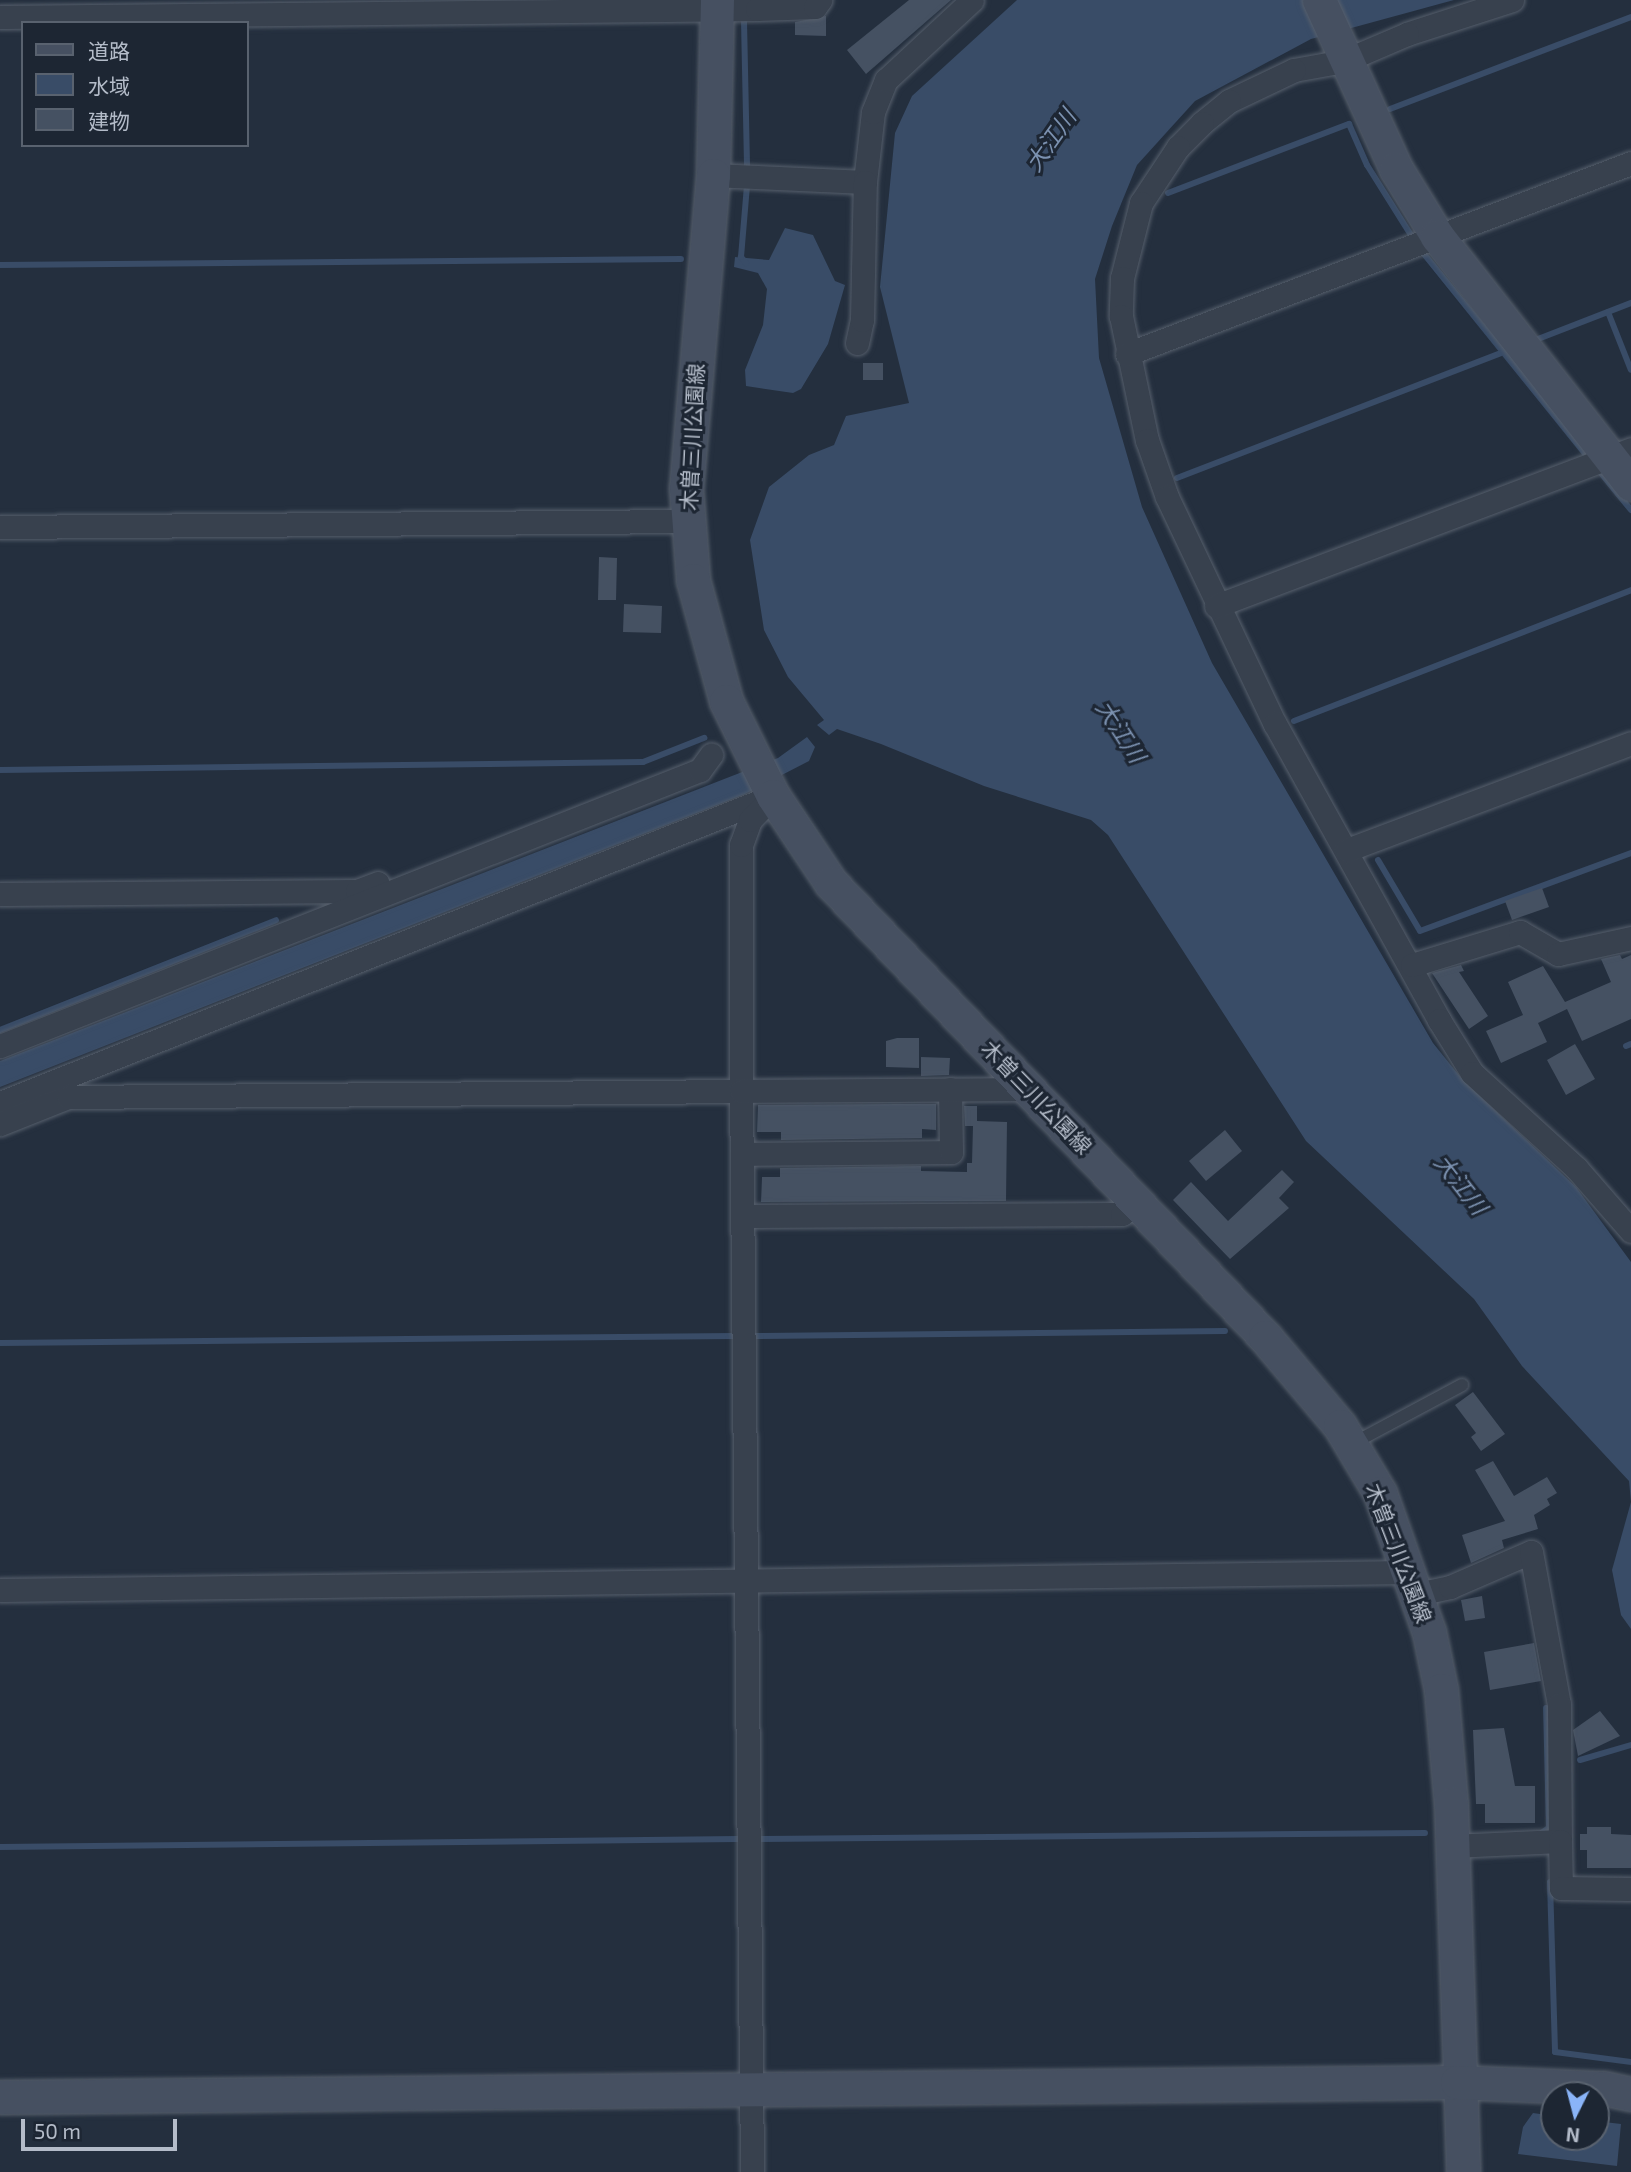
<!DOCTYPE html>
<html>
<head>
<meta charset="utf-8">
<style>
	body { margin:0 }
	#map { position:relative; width:1631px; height:2172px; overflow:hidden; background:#242f3e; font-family:"Exo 2","Noto Sans JP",sans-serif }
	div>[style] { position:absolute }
	.water>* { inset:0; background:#394c67 }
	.stream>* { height:6px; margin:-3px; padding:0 3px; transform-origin:3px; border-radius:3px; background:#394c67 }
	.building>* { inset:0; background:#455162 }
	.roads { filter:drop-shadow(0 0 2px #565f6c) drop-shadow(0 0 2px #565f6c) }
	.lane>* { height:12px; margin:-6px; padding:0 6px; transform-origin:6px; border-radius:6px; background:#38414e }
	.street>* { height:23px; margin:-11.5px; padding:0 11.5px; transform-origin:11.5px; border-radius:11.5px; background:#38414e }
	.secondary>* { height:33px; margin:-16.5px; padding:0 16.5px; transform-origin:16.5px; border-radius:16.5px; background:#465061 }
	span { translate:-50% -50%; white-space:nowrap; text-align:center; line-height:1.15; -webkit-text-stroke:6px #1d2633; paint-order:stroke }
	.street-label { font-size:21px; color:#b4bcc9 }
	.water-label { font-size:23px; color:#7c92b1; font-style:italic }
	.legend { position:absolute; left:21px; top:21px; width:228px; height:126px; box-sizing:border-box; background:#1d2633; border:2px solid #59626f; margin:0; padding:9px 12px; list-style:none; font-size:21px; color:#b4bcc9 }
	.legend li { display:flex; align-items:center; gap:14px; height:35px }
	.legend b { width:35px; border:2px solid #59626f }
	.north { position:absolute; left:1540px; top:2081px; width:70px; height:70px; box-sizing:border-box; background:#1d2633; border:2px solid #59626f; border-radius:50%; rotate:186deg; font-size:19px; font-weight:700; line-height:28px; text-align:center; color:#b4bcc9 }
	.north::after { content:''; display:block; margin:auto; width:24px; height:32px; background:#8ab4f8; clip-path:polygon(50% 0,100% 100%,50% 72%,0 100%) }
	.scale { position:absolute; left:21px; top:2119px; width:156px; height:32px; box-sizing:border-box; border:4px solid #b4bcc9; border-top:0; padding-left:9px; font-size:21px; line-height:24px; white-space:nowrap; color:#b4bcc9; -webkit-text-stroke:5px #1d2633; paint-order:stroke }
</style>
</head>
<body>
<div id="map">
	<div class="water">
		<i style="clip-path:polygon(1017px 0,1454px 0,1311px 39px,1195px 101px,1137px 165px,1112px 226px,1095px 279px,1099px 358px,1142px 507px,1212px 663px,1433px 1043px,1462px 1079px,1576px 1187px,1631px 1262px,1631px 1502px,1629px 1481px,1522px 1366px,1474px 1299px,1306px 1141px,1108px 835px,1091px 820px,984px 786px,881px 744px,837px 729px,829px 735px,817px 725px,824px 720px,788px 677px,764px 630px,750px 540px,769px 487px,809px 455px,834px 445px,846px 416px,909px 403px,880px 287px,895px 133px,912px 96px)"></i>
		<i style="clip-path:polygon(785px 228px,813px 235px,835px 281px,845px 285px,828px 344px,801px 389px,793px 393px,746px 386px,745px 370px,763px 325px,767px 289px,758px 273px,734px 267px,735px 257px,769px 260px)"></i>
		<i style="clip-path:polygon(807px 737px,815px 747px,809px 761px,745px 794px,0 1087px,0 1061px,778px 758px)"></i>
		<i style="clip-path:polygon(1631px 1502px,1631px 1629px,1621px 1615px,1612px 1570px)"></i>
		<i style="clip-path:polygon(1533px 2113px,1554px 2116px,1554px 2137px,1596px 2137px,1596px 2121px,1621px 2124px,1617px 2166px,1518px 2154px,1523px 2127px)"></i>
	</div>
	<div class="stream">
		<i style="left:744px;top:21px;width:145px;rotate:88.8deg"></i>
		<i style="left:1390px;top:109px;width:258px;rotate:-20.9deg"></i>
		<i style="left:1168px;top:193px;width:194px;rotate:-20.9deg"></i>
		<i style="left:1349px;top:124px;width:45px;rotate:66.3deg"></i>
		<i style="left:1367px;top:165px;width:89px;rotate:57.9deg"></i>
		<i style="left:1420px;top:249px;width:267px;rotate:51.1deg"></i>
		<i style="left:746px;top:263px;width:8px;rotate:-130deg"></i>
		<i style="left:741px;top:257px;width:72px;rotate:-85.2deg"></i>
		<i style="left:0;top:265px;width:681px;rotate:-0.5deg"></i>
		<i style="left:1608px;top:312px;width:62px;rotate:68.4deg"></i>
		<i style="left:1538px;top:339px;width:100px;rotate:-21.2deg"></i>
		<i style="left:1597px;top:468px;width:54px;rotate:51deg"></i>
		<i style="left:1177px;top:478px;width:347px;rotate:-21.1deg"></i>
		<i style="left:1294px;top:721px;width:362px;rotate:-21.2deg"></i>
		<i style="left:0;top:770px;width:643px;rotate:-0.71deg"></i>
		<i style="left:643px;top:762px;width:66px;rotate:-21.5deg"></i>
		<i style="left:1378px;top:860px;width:82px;rotate:59.4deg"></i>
		<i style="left:1420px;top:931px;width:225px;rotate:-20.3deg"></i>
		<i style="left:0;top:1030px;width:297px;rotate:-21.7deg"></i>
		<i style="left:1626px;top:1046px;width:5px;rotate:-22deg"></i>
		<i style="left:754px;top:1336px;width:471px;rotate:-0.6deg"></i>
		<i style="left:0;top:1343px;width:735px;rotate:-0.55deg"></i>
		<i style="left:1580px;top:1760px;width:53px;rotate:-16.4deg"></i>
		<i style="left:1540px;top:1834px;width:11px;rotate:-34deg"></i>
		<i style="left:1549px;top:1828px;width:120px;rotate:-91.4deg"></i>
		<i style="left:759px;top:1839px;width:666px;rotate:-0.52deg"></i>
		<i style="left:0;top:1847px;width:738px;rotate:-0.62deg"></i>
		<i style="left:1550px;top:1882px;width:170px;rotate:88.3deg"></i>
		<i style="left:1555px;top:2052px;width:77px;rotate:7.5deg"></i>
	</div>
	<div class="building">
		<i style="clip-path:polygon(909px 0,951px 0,866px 74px,847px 50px)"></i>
		<i style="clip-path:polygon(826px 16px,826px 36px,795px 35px,795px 22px)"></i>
		<i style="clip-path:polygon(863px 363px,883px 363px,883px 380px,863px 380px)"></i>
		<i style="clip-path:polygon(599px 557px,617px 558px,616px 600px,598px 600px)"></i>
		<i style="clip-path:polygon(624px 604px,662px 606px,661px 633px,623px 632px)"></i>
		<i style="clip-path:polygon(1542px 888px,1549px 907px,1512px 920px,1505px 901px)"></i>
		<i style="clip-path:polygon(1620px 955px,1622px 959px,1631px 955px,1631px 1019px,1582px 1041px,1567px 1009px,1538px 1023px,1547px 1042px,1501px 1063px,1486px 1031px,1523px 1015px,1508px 982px,1543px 966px,1565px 1002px,1611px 982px,1601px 959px)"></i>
		<i style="clip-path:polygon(1461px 965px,1464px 971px,1459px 972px,1488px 1016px,1469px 1029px,1432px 973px)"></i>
		<i style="clip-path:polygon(897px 1038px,919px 1038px,919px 1068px,886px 1067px,886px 1041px)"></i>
		<i style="clip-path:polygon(1575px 1044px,1595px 1079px,1566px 1095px,1547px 1060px)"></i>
		<i style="clip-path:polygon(921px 1057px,950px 1058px,949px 1075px,921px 1076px)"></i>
		<i style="clip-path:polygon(896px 1104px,936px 1104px,936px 1130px,922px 1129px,922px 1138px,781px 1140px,781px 1132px,757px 1132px,758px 1105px)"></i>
		<i style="clip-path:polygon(964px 1106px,977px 1106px,977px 1121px,1007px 1122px,1006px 1201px,761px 1202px,762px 1177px,780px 1177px,780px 1168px,921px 1166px,921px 1171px,967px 1172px,967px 1163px,972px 1163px,973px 1126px,965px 1126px)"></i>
		<i style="clip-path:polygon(1225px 1130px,1242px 1151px,1206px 1181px,1189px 1161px)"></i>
		<i style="clip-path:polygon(1282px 1170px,1294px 1182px,1279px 1198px,1289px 1208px,1230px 1259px,1173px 1200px,1191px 1182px,1228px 1221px)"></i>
		<i style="clip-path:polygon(1473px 1392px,1505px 1434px,1481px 1451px,1471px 1437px,1476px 1433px,1455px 1405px)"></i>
		<i style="clip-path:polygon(1493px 1461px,1514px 1496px,1547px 1477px,1557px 1493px,1547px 1499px,1550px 1505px,1534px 1515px,1538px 1529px,1502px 1540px,1504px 1548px,1471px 1563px,1462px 1535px,1505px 1521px,1475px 1470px)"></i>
		<i style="clip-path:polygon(1482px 1596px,1485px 1618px,1465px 1621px,1461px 1600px)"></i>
		<i style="clip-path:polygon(1534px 1643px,1541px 1681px,1490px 1690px,1484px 1652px)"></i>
		<i style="clip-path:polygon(1600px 1711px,1620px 1736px,1578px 1756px,1573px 1730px)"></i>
		<i style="clip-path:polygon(1504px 1728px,1515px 1786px,1535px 1786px,1535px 1823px,1485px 1823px,1485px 1804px,1476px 1804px,1473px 1730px)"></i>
		<i style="clip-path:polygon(1587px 1827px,1611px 1827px,1611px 1834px,1631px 1835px,1631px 1868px,1587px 1868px,1587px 1850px,1580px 1850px,1580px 1834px,1587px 1834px)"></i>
	</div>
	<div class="roads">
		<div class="lane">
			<i style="left:1352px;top:1444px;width:125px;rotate:-28.2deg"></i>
		</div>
		<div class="street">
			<i style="left:1512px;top:0;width:110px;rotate:162.1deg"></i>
			<i style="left:1407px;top:34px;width:69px;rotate:156.8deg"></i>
			<i style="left:1344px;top:61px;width:51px;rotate:169.8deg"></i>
			<i style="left:1294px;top:70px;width:72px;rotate:154.5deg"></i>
			<i style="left:1229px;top:101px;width:35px;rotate:141deg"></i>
			<i style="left:1202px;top:123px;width:34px;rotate:135deg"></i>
			<i style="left:1178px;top:147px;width:67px;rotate:123.5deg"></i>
			<i style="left:1141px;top:203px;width:77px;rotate:104.2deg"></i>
			<i style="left:1122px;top:278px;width:38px;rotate:92deg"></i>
			<i style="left:1121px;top:316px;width:127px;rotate:78.2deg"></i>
			<i style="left:1147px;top:440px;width:60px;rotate:70.7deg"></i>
			<i style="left:1167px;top:497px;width:251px;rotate:64.6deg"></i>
			<i style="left:1275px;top:724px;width:338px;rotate:61deg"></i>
			<i style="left:1439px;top:1020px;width:62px;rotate:58.1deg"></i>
			<i style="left:1472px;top:1073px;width:142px;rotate:42.4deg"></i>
			<i style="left:1577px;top:1169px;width:82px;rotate:48.9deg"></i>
			<i style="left:0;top:17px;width:757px;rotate:-0.61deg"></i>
			<i style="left:757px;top:9px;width:58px;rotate:-2deg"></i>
			<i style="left:815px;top:7px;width:9px;rotate:-54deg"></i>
			<i style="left:713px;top:175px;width:152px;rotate:2.6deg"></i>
			<i style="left:865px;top:182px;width:70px;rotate:-83.5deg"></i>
			<i style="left:873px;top:112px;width:35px;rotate:-68deg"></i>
			<i style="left:886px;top:80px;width:117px;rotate:-42.9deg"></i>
			<i style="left:857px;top:343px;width:24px;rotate:-78deg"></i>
			<i style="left:862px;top:320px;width:138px;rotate:-88.8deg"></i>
			<i style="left:1127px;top:354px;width:539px;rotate:-20.76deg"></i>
			<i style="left:0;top:527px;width:687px;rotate:-0.5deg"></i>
			<i style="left:1216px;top:606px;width:444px;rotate:-20.7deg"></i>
			<i style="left:1347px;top:850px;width:303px;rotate:-20.6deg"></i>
			<i style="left:0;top:894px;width:357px;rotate:-0.5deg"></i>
			<i style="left:357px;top:891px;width:22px;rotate:-21deg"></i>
			<i style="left:1412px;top:965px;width:113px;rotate:-17deg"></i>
			<i style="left:1520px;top:932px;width:44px;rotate:30.1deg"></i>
			<i style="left:1558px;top:954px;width:75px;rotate:-12.4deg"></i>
			<i style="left:0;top:1046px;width:752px;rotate:-21.52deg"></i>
			<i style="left:700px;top:770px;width:19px;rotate:-54deg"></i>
			<i style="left:0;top:1103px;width:823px;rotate:-21.67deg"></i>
			<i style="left:0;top:1124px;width:73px;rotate:-21.7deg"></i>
			<i style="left:68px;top:1097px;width:673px;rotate:-0.51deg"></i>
			<i style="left:741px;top:1091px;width:246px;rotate:-90deg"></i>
			<i style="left:741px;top:845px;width:27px;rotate:-70deg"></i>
			<i style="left:750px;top:820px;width:33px;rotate:-46deg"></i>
			<i style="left:742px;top:1154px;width:209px;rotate:-0.5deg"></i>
			<i style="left:951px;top:1152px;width:63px;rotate:-90.9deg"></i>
			<i style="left:743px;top:1216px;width:379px;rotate:-0.3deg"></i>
			<i style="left:1122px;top:1214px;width:18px;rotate:-41deg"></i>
			<i style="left:0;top:1590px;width:1410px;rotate:-0.73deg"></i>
			<i style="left:1417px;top:1594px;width:34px;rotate:-12deg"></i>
			<i style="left:1450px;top:1587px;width:88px;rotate:-23.4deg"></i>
			<i style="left:1531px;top:1552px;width:155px;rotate:79.6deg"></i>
			<i style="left:1559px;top:1704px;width:137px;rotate:89.6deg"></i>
			<i style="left:1452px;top:1846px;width:108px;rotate:-2.7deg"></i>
			<i style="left:1560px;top:1841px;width:47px;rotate:88.8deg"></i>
			<i style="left:1561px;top:1888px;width:70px;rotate:0.8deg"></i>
			<i style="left:752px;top:2172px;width:1081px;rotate:-90.58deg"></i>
			<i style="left:741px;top:1091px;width:287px;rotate:-0.4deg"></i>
		</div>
		<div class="secondary">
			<i style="left:717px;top:0;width:175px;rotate:91.3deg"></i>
			<i style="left:713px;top:175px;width:314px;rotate:94.9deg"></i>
			<i style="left:686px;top:488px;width:92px;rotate:85.6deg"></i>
			<i style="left:693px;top:580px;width:125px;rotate:74.7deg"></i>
			<i style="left:726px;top:701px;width:106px;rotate:63.7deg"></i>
			<i style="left:773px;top:796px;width:105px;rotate:56.3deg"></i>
			<i style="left:831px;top:883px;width:628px;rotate:46.29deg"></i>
			<i style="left:1265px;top:1337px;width:116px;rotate:49.9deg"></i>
			<i style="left:1340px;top:1426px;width:78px;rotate:59.2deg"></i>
			<i style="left:1380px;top:1493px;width:147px;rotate:70.6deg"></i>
			<i style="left:1429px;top:1632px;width:59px;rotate:78.3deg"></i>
			<i style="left:1441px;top:1690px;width:114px;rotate:85deg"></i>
			<i style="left:1451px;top:1804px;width:368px;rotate:88.1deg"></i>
			<i style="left:1319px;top:0;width:186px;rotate:65.5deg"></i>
			<i style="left:1396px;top:169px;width:79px;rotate:58.5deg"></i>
			<i style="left:1437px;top:236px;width:315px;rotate:52deg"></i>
			<i style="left:0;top:2097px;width:1457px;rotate:-0.59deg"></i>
			<i style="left:1457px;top:2082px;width:146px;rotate:2.4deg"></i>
			<i style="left:1603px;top:2088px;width:29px;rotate:12deg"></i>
		</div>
	</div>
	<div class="street-label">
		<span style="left:692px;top:437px;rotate:-87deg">木曽三川公園線</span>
		<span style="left:1037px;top:1097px;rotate:46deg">木曽三川公園線</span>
		<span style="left:1399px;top:1553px;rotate:69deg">木曽三川公園線</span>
	</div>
	<div class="water-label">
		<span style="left:1050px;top:140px;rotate:-55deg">大江川</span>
		<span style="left:1121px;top:731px;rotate:57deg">大江川</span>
		<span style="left:1461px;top:1184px;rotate:52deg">大江川</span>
	</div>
	<ul class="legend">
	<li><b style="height:9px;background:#465061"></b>道路</li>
	<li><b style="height:19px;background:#394c67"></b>水域</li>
	<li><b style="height:19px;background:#455162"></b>建物</li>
	</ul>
	<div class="north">N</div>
	<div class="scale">50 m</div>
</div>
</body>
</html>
